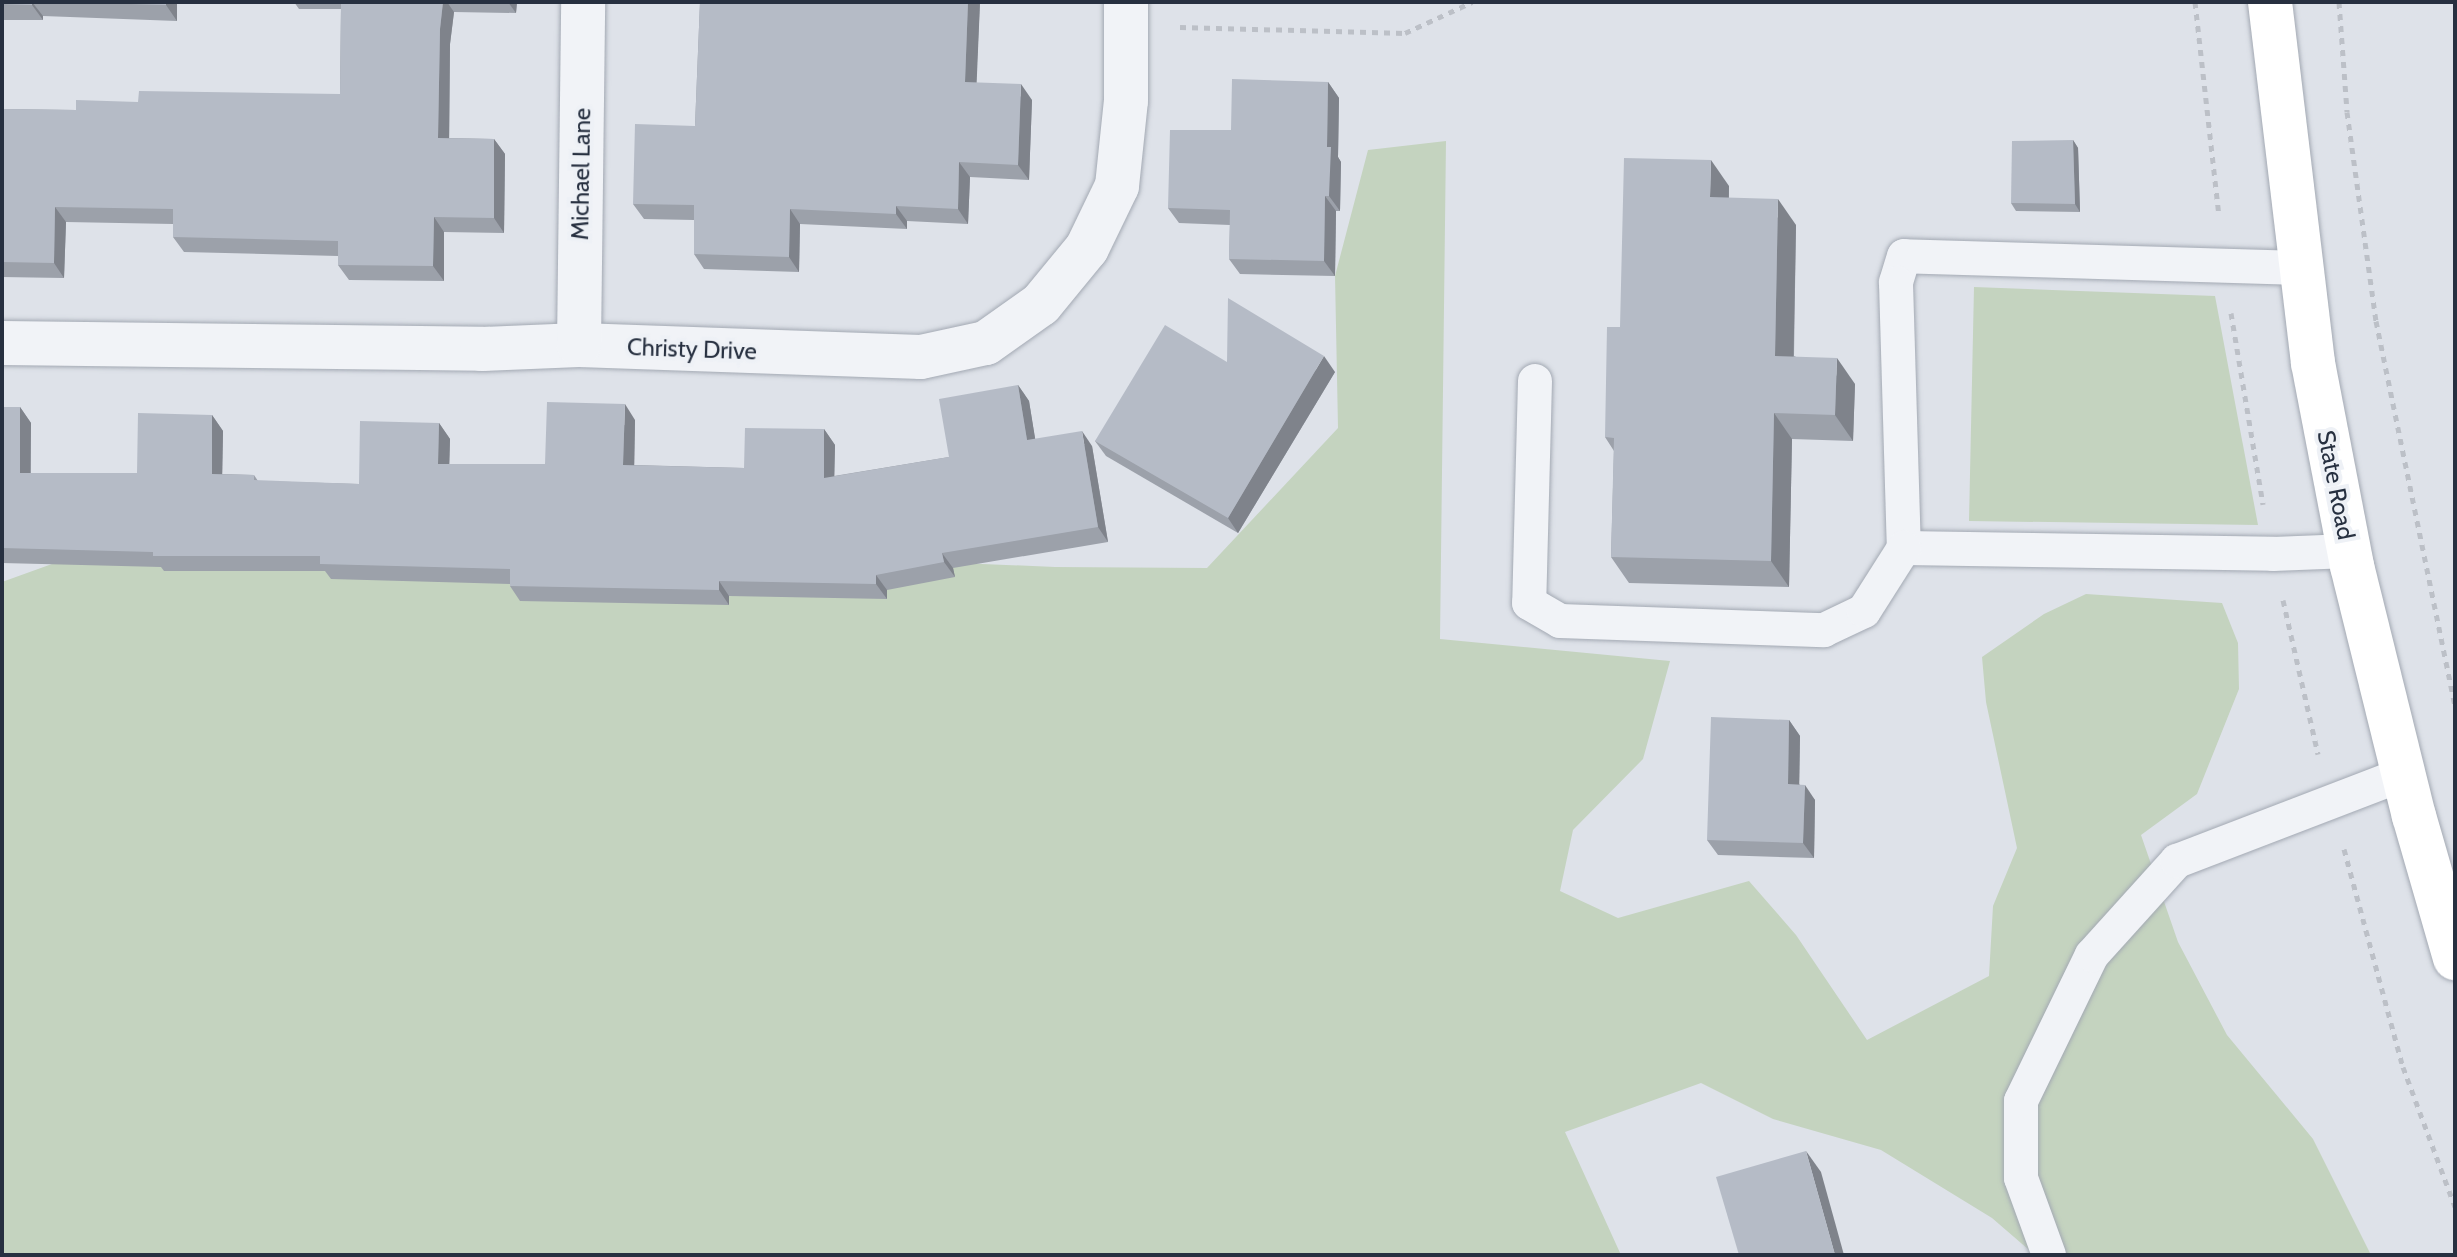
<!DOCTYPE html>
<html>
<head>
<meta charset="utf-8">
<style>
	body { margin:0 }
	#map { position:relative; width:2457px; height:1257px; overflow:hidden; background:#dee2e9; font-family:Cabin,sans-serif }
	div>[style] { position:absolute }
	.green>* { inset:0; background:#c4d3bf }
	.path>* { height:5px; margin-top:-2.5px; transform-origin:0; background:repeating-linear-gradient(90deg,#bcc0c7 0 6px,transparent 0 12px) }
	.roads { filter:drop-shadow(0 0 2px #a3a9b3) drop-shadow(0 0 2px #a3a9b3) }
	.lane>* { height:34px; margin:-17px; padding:0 17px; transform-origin:17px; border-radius:17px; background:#f1f3f7 }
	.street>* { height:44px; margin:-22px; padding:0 22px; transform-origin:22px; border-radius:22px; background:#f1f3f7 }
	.primary>* { height:44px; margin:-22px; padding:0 22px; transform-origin:22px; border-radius:22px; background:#fff }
	.wall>* { inset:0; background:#9ca1aa }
	.shaded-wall>* { inset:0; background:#7f838b }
	.building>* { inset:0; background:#b5bbc6 }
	span { translate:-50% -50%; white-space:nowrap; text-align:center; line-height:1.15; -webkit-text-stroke:8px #eef1f6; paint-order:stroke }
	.street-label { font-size:24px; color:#273040 }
	.frame { position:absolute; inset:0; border:4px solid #273040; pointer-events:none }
</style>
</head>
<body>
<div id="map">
	<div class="green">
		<i style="clip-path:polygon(1446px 141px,1440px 639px,1670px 661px,1643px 759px,1573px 830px,1560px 891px,1618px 918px,1749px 881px,1796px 935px,1867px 1040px,1989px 976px,1993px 906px,2017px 848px,1986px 702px,1982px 657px,2044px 614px,2086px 594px,2222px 603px,2238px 643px,2239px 689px,2197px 794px,2141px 835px,2178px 942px,2227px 1035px,2313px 1139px,2371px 1255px,2035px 1255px,1992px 1218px,1881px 1150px,1773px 1119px,1701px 1083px,1565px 1132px,1621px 1255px,2px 1255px,2px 582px,149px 529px,1055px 567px,1207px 568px,1338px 428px,1335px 276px,1368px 150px)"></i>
		<i style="clip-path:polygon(1974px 287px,2215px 296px,2258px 525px,1969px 521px)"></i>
	</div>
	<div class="path">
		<i style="left:2195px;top:2px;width:215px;rotate:83.6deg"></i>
		<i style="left:2339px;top:2px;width:110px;rotate:85.8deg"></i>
		<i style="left:2347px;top:112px;width:211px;rotate:82.1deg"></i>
		<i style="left:2376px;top:321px;width:394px;rotate:78.4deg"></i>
		<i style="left:1180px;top:27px;width:225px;rotate:1.5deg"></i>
		<i style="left:1405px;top:33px;width:74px;rotate:-24.8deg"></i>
		<i style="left:2231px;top:313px;width:194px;rotate:80.5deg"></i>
		<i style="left:2283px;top:600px;width:158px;rotate:77.2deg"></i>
		<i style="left:2344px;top:849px;width:226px;rotate:74.9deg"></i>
		<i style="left:2403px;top:1067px;width:149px;rotate:69.6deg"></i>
	</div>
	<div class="roads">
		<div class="lane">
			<i style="left:2301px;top:268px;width:397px;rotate:-178.3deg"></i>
			<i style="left:1904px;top:256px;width:28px;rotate:107deg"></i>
			<i style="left:1896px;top:283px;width:265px;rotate:88.3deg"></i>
			<i style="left:1904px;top:548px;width:369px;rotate:0.9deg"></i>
			<i style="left:2273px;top:554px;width:76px;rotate:-2.3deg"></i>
			<i style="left:1535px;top:381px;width:222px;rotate:91.5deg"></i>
			<i style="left:1529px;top:603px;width:36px;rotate:30deg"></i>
			<i style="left:1560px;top:621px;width:264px;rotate:2deg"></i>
			<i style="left:1824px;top:630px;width:44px;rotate:-25.4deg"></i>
			<i style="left:1864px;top:611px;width:75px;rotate:-57.6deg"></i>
			<i style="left:2049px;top:1255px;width:82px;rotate:-110deg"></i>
			<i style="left:2021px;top:1178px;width:77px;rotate:-90deg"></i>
			<i style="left:2021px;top:1101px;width:162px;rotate:-64.1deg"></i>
			<i style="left:2092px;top:955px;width:127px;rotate:-47.9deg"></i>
			<i style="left:2177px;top:861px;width:243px;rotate:-21deg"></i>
		</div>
		<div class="street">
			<i style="left:2px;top:343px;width:480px;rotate:0.7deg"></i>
			<i style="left:482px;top:349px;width:97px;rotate:-2.4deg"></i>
			<i style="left:579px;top:345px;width:342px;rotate:2deg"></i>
			<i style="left:921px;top:357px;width:66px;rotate:-12.2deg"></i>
			<i style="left:986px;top:343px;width:67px;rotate:-35.3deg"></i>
			<i style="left:1041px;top:304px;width:72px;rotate:-50.6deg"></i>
			<i style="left:1087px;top:248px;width:69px;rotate:-64.2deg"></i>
			<i style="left:1117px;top:186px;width:85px;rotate:-84deg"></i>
			<i style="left:1126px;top:101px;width:99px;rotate:-90deg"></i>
			<i style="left:579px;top:345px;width:343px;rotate:-89.3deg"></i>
		</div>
		<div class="primary">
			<i style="left:2270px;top:2px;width:364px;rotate:83.2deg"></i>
			<i style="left:2313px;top:363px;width:207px;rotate:79.1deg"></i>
			<i style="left:2352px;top:566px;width:258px;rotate:76.1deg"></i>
			<i style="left:2414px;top:816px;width:148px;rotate:73.9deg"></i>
		</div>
	</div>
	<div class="wall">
		<i style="clip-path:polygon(2px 2px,177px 2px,177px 21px,43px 16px,43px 20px,2px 20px)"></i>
		<i style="clip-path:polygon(294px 2px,517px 2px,516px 13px,454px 12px,450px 44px,449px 138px,494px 139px,505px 154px,504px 233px,444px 232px,444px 281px,349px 280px,338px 265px,338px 256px,184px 252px,173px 237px,173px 224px,66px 222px,64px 278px,2px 277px,2px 109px,76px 110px,138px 102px,340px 94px,341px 9px,299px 9px)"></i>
		<i style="clip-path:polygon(700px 2px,980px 2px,976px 83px,1032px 100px,1029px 180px,970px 177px,968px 224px,907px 221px,907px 229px,800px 224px,799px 272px,704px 269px,694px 254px,694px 220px,644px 219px,633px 204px,695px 126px)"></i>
		<i style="clip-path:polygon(1328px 82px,1339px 98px,1338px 157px,1341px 162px,1340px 211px,1336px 211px,1335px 276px,1240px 274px,1229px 259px,1230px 225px,1179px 223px,1168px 208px,1231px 130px)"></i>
		<i style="clip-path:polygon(2073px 140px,2078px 148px,2080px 212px,2016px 211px,2011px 203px)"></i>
		<i style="clip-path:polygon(1729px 186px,1729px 198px,1796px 225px,1794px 356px,1855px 384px,1853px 441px,1792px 439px,1789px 587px,1629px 583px,1611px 557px,1614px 451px,1605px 437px)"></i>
		<i style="clip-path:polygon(1227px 362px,1335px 372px,1238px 533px,1106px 456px,1095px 441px)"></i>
		<i style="clip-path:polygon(1018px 385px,1029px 401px,1035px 439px,1092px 446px,1108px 542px,953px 568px,955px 577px,887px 590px,887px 599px,729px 596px,729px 605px,520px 601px,510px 586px,510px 584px,331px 579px,325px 571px,164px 571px,161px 567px,2px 563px,2px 407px,20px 407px,31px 423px,31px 473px,137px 473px,212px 415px,223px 431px,222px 474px,254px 475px,258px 481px,359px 484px,439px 423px,450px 439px,449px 464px,545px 464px,635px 420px,634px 465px,744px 468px,824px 429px,835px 445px,834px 476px,949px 457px)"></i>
		<i style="clip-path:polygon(1789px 720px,1800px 736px,1799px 784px,1815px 800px,1814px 858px,1718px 855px,1707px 840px)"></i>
	</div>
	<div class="shaded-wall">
		<i style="clip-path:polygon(32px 2px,43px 16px,43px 20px,32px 5px)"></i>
		<i style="clip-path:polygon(166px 2px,177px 2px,177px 21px,166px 5px)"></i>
		<i style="clip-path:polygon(443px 2px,447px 2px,454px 12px,450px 44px,449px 153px,438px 138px,440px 29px)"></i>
		<i style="clip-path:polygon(508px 2px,517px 2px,516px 13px)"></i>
		<i style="clip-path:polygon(968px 2px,980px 2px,976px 98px,965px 82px)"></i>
		<i style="clip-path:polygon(1328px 82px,1339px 98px,1338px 157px,1341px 162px,1340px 211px,1329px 196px,1327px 147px)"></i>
		<i style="clip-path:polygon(1021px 84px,1032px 100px,1029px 180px,1018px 165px)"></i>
		<i style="clip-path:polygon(494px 139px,505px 154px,504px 233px,494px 218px)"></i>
		<i style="clip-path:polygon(2073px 140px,2078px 148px,2080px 212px,2075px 204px)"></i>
		<i style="clip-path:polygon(1711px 160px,1729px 186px,1728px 223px,1710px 197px)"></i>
		<i style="clip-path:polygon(959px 162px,970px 177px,968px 224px,958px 209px)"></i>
		<i style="clip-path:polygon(1325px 196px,1336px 211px,1335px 276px,1324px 261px)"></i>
		<i style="clip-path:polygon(1778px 199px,1796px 225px,1793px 382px,1775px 356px)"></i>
		<i style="clip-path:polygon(896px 206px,907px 221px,907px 229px,896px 214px)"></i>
		<i style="clip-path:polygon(55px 207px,66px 222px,64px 278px,54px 263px)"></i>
		<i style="clip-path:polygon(790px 209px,800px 224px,799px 272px,789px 257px)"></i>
		<i style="clip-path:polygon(434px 217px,444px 232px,444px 281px,433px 266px)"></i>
		<i style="clip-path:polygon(1324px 356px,1335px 372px,1238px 533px,1228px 518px)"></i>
		<i style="clip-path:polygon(1837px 358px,1855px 384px,1853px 441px,1835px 415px)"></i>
		<i style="clip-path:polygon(1018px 385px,1029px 401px,1038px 456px,1027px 440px)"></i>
		<i style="clip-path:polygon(625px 404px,635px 420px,634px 480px,623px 465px)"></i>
		<i style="clip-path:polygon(20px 407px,31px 423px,30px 488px,20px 473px)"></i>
		<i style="clip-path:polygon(1774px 413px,1792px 439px,1789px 587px,1771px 561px)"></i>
		<i style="clip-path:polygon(212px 415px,223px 431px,222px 489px,212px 474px)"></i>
		<i style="clip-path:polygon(439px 423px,450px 439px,449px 479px,438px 464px)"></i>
		<i style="clip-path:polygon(824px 429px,835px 445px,834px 494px,824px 478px)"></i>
		<i style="clip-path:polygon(1082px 431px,1092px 446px,1108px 542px,1098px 527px)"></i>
		<i style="clip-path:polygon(942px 553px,953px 568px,955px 577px,944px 562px)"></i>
		<i style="clip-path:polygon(876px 575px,887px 590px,887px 599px,876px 584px)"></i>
		<i style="clip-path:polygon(719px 581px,729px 596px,729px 605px,719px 590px)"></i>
		<i style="clip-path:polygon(1789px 720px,1800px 736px,1799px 799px,1788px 784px)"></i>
		<i style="clip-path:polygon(1805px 785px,1815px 800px,1814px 858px,1803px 843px)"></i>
		<i style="clip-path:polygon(1806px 1151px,1821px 1172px,1844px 1255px,1835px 1255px)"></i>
	</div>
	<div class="building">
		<i style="clip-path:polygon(2px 2px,32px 2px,32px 5px,2px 4px)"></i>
		<i style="clip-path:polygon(61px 2px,166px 2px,166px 5px)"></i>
		<i style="clip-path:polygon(341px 2px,443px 2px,440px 29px,438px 138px,494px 139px,494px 218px,434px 217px,433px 266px,338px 265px,338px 241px,173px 237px,173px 209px,55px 207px,54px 263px,2px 262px,2px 109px,76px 110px,76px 100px,138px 102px,139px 91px,340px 94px)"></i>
		<i style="clip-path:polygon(700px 2px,968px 2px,965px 82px,1021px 84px,1018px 165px,959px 162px,958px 209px,896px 206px,896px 214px,790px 209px,789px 257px,694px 254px,694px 205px,633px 204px,635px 124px,695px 126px)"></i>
		<i style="clip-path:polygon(1232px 79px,1328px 82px,1327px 147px,1331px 147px,1329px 196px,1325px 196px,1324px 261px,1229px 259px,1230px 210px,1168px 208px,1170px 130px,1231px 130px)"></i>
		<i style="clip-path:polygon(2073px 140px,2075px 204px,2011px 203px,2012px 141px)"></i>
		<i style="clip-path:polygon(1624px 158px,1711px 160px,1710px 197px,1778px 199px,1775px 356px,1837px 358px,1835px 415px,1774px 413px,1771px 561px,1611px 557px,1614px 438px,1605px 437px,1607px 327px,1620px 327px)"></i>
		<i style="clip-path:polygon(1228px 298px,1324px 356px,1228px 518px,1095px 441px,1165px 325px,1227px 362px)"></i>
		<i style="clip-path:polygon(1018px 385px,1027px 440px,1082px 431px,1098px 527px,942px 553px,944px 562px,876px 575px,876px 584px,719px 581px,719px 590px,510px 586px,510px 569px,320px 564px,320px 556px,153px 556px,153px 552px,2px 548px,2px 407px,20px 407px,20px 473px,137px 473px,138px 413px,212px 415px,212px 474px,254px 475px,254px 480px,359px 484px,360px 421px,439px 423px,438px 464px,545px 464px,547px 402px,625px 404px,623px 465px,744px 468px,745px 428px,824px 429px,824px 478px,949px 457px,939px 399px)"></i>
		<i style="clip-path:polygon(1711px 717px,1789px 720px,1788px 784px,1805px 785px,1803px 843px,1707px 840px)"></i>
		<i style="clip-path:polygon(1806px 1151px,1835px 1255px,1739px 1255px,1716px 1177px)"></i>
	</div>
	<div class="street-label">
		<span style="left:581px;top:174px;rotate:-89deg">Michael Lane</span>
		<span style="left:692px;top:349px;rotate:2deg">Christy Drive</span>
		<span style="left:2336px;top:485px;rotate:79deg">State Road</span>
	</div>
	<div class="frame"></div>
</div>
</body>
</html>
